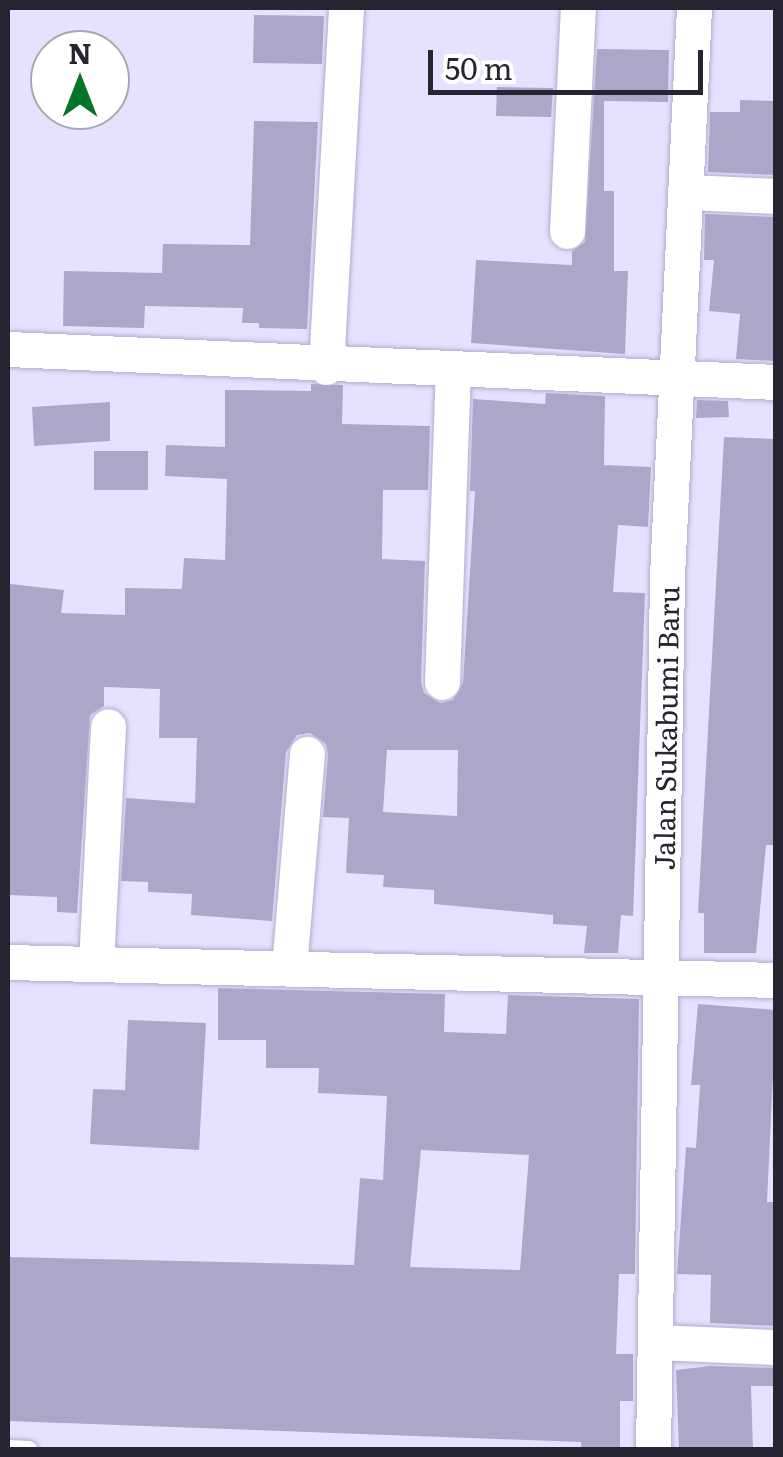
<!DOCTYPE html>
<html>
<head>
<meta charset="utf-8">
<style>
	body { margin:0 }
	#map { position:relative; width:783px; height:1457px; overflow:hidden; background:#e5e1fe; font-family:Literata,serif }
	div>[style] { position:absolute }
	.building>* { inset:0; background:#aba7c9 }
	.roads { filter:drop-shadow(0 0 2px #b0acce) drop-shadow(0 0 2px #b0acce) }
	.lane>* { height:18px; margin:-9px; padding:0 9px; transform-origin:9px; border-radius:9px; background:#fff }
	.street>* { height:35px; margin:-17.5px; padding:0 17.5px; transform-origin:17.5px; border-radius:17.5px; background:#fff }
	span { translate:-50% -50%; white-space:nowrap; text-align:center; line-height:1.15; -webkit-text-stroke:9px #fff; paint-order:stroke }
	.street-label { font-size:28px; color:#262431 }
	.frame { position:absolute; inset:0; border:10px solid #262431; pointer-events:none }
	.north { position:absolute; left:30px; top:30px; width:100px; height:100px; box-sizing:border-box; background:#fff; border:2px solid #a8a7ad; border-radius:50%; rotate:0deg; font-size:28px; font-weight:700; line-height:40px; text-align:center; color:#262431 }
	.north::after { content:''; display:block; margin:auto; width:35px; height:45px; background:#017428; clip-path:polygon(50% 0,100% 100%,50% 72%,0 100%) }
	.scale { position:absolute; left:428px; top:50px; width:275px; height:45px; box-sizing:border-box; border:5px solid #262431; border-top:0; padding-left:12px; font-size:30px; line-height:35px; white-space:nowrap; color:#262431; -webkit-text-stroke:8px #fff; paint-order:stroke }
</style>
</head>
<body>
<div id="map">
	<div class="building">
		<i style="clip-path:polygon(254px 15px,324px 16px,322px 64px,253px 63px)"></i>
		<i style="clip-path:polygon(597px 49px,669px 50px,668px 102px,604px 101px,604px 191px,614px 191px,614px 271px,628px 271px,625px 354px,471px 343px,476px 260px,572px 265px,572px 251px,585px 242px)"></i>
		<i style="clip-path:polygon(497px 87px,553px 88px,551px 117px,496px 116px)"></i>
		<i style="clip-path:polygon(740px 100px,776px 101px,776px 175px,708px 172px,710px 112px,740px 112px)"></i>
		<i style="clip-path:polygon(254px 121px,318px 122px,307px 329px,259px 328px,259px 323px,242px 323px,243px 308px,145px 306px,144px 328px,63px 326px,64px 271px,162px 273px,163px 244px,250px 245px)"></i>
		<i style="clip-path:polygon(705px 214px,776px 217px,776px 361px,736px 359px,740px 314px,709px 311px,714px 260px,704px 260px)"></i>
		<i style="clip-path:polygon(evenodd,311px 384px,343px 385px,342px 424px,430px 426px,428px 490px,383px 490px,382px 559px,425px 561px,421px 682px,424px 693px,440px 703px,453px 700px,463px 683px,475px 491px,470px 491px,473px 399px,545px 404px,546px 393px,605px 396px,604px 465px,651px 467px,648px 527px,618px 525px,613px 592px,645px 593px,633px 916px,621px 915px,618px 953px,584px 953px,587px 926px,553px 924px,553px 915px,434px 904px,434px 890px,383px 887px,384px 875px,346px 873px,349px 818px,323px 817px,328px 755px,326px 744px,310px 733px,297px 735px,286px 752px,272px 921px,191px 915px,192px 894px,148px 892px,148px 882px,121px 881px,126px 798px,195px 803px,197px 738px,159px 738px,160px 689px,104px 687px,104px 706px,90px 715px,77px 913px,57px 912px,57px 897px,8px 895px,10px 584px,64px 590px,61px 613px,125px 615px,125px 588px,182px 589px,184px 558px,225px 560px,227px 479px,165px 476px,166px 445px,225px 447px,225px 390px,311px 391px,311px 384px,387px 750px,458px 750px,457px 816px,383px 812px,387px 750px)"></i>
		<i style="clip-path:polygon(697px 400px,728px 401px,729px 417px,696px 418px)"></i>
		<i style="clip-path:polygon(110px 402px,110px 441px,34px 446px,32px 407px)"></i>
		<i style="clip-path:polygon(724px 437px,776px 439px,776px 845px,766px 845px,756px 953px,704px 953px,704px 913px,698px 913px)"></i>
		<i style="clip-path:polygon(94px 451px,148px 451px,148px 490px,94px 490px)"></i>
		<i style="clip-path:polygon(evenodd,218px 988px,445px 994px,444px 1032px,506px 1034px,508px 995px,639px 999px,635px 1274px,619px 1274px,616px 1354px,633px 1354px,633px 1401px,620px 1401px,620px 1450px,581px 1450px,581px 1442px,8px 1421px,8px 1257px,354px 1265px,360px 1178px,383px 1180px,387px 1096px,318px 1093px,319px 1068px,266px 1068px,266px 1040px,218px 1040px,218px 988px,421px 1150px,529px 1155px,520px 1270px,410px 1267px,421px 1150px)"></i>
		<i style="clip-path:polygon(698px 1004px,776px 1010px,767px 1202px,776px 1202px,776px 1326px,710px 1323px,711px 1275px,677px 1274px,686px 1147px,696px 1148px,700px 1085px,691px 1085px)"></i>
		<i style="clip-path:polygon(128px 1020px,206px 1023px,199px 1150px,90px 1144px,93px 1089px,125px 1090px)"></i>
		<i style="clip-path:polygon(710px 1366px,776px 1368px,776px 1386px,751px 1386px,753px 1450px,679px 1450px,676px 1370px)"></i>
	</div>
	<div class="roads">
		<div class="lane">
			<i style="left:8px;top:1449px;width:21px;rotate:3deg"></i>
		</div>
		<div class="street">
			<i style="left:689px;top:192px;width:87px;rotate:2.6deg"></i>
			<i style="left:567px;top:231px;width:223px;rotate:-87.2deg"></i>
			<i style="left:8px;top:349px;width:769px;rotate:2.46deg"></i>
			<i style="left:326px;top:367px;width:360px;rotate:-86.8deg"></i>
			<i style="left:442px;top:682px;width:311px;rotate:-88deg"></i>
			<i style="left:8px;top:962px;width:768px;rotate:1.34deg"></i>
			<i style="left:96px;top:964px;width:238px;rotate:-87.1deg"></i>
			<i style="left:289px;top:968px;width:215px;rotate:-85.2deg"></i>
			<i style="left:655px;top:1342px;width:121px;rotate:2.4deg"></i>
			<i style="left:653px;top:1450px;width:874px;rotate:-89.08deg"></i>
			<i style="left:667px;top:576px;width:569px;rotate:-87.28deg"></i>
		</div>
	</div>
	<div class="street-label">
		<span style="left:665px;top:728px;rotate:-89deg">Jalan Sukabumi Baru</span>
	</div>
	<div class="frame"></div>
	<div class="north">N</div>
	<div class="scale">50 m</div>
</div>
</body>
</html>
